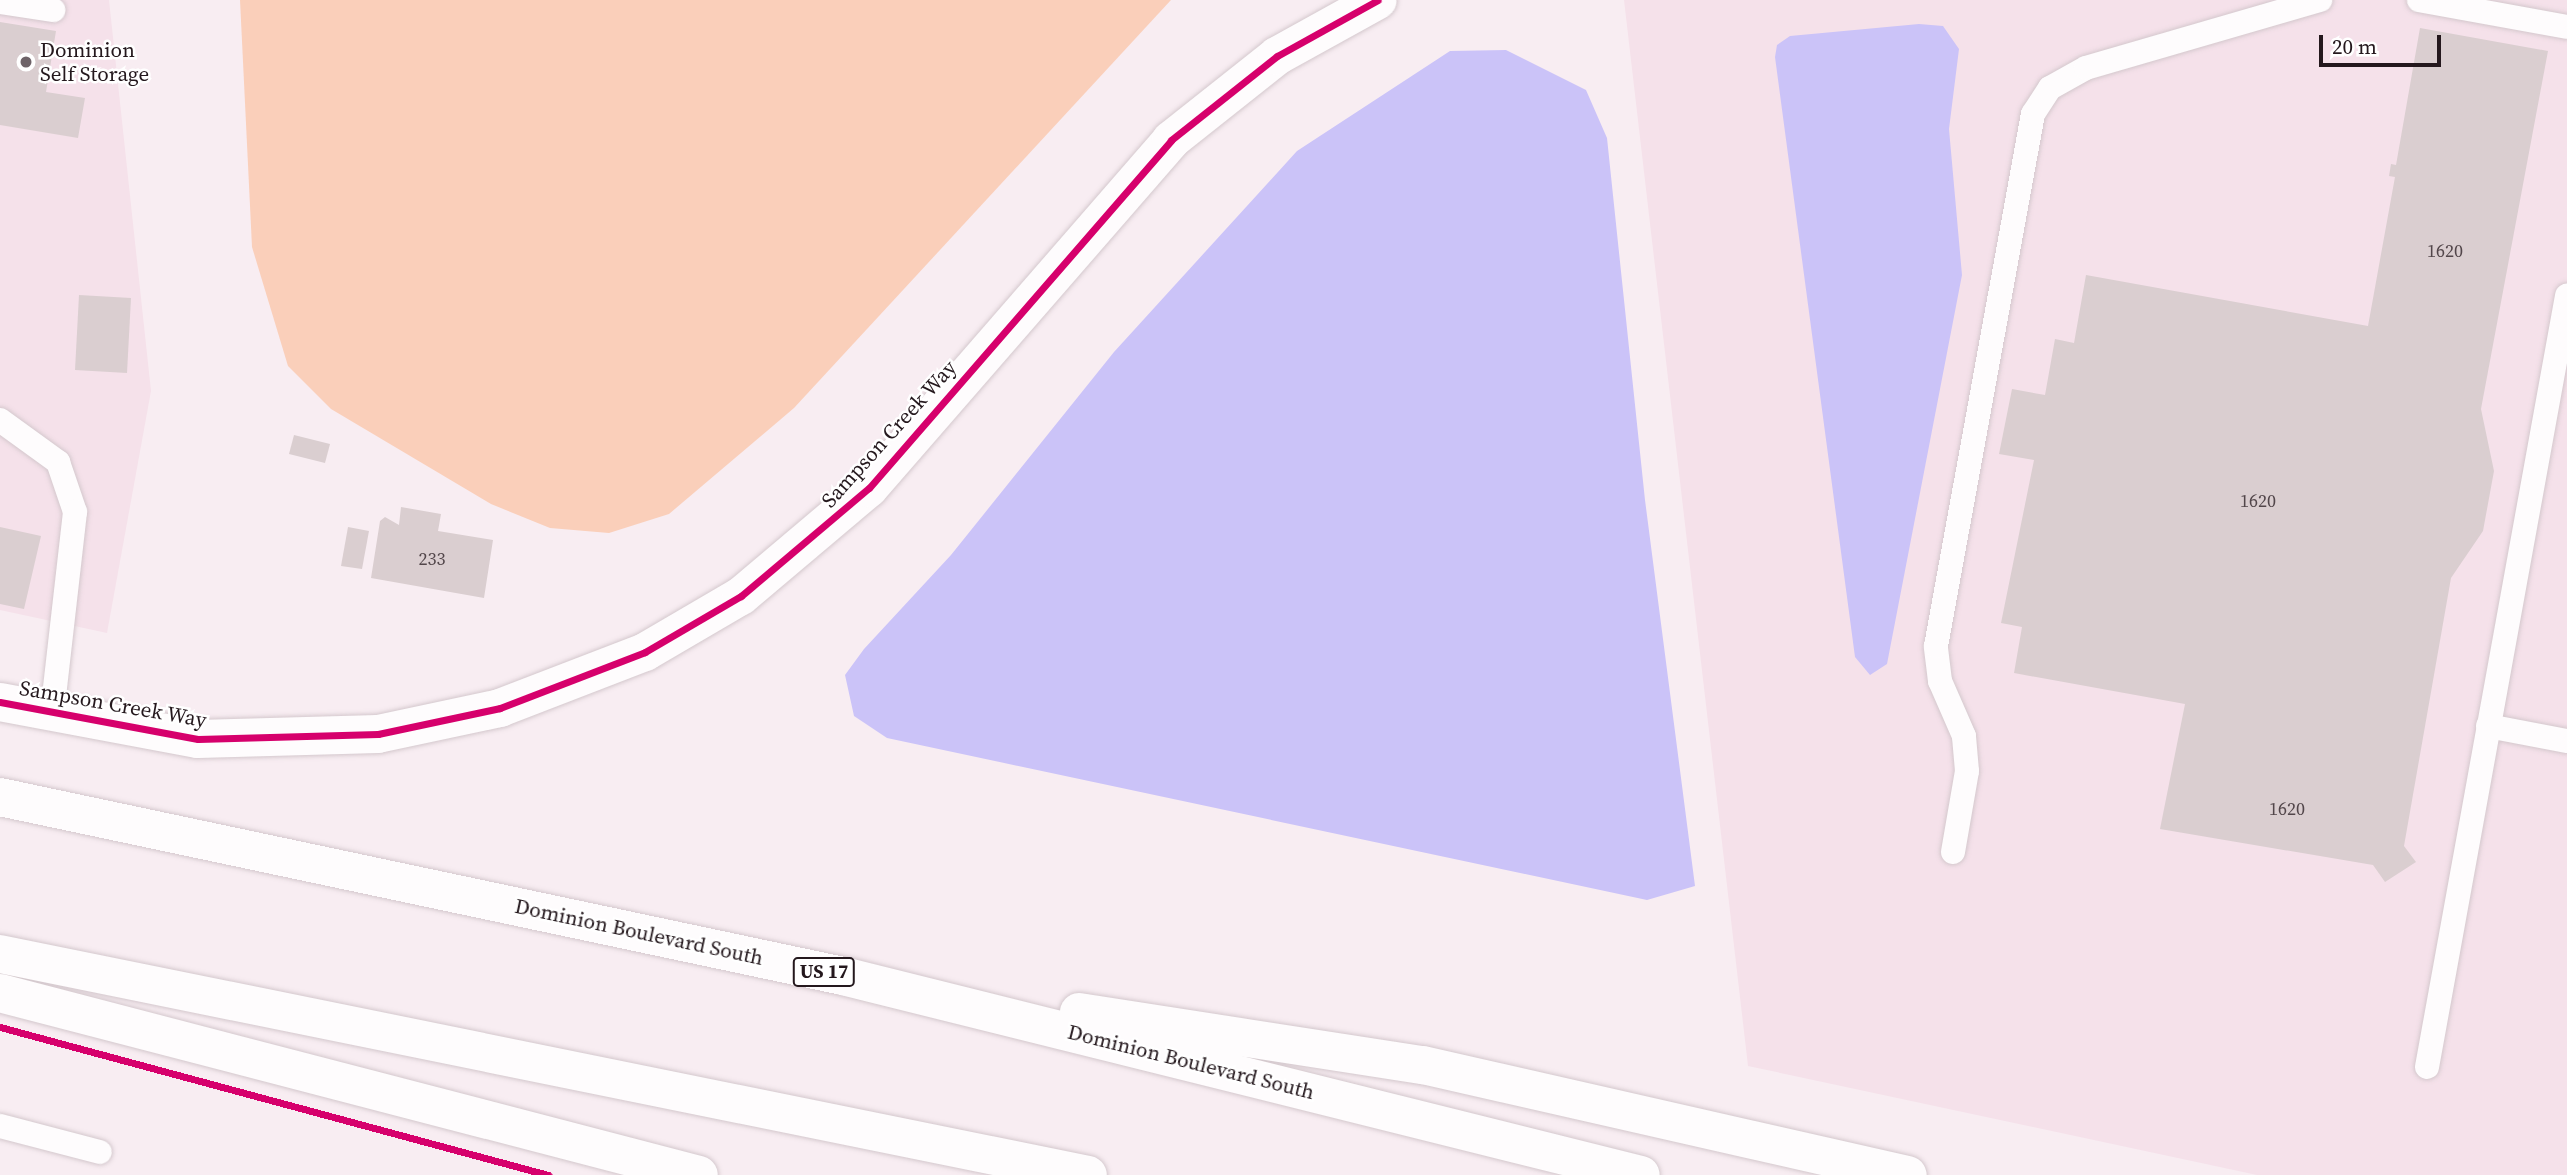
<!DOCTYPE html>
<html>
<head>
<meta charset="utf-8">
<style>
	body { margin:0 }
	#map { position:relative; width:2567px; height:1175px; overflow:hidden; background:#f8edf2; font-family:"Source Serif 4",serif }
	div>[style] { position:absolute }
	.built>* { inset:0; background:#f5e1ea }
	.green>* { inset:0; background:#facfba }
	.water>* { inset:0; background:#cbc3f8 }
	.building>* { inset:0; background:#daced0 }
	.roads { filter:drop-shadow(0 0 2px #d4c8cd) drop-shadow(0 0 2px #d4c8cd) }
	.lane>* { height:24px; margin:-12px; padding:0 12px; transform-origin:12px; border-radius:12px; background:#fefcfd }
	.street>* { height:38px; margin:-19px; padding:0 19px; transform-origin:19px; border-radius:19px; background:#fefcfd }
	.highway>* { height:38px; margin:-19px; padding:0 19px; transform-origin:19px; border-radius:19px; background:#fefcfd }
	.cycleway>* { height:7px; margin:-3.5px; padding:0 3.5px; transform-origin:3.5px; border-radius:3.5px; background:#d6006c }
	.dots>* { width:19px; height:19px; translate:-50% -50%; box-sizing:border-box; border:4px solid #fff; border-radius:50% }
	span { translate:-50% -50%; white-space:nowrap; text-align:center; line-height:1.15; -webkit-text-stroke:5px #fff; paint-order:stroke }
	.number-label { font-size:18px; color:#52464a }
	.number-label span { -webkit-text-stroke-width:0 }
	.shield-label span { padding:2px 5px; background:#fff; border:2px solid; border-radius:5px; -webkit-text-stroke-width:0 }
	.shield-label { font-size:19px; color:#24181d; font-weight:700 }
	.poi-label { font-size:21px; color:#24181d }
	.left { translate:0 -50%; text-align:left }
	.street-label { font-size:21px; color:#24181d }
	.scale { position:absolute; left:2319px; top:35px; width:122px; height:32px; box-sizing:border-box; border:4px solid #24181d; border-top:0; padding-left:9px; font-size:21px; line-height:24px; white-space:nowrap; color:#24181d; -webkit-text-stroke:5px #fff; paint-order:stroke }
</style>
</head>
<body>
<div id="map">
	<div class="built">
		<i style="clip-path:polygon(0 0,109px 0,151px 391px,107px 633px,0 610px)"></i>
		<i style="clip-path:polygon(1624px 0,2567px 0,2567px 1175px,2257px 1175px,1748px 1066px)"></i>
	</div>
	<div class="green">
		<i style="clip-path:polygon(240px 0,1171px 0,794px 408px,669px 514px,609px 533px,550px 528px,491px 504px,331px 409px,288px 366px,252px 247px)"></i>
	</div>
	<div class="water">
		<i style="clip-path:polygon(1919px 24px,1943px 26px,1959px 49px,1949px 129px,1962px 275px,1887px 664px,1870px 675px,1855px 657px,1775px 57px,1777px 45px,1790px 36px)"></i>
		<i style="clip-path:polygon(1506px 50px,1586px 90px,1607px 138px,1645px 500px,1695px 886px,1647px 900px,887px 738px,854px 716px,845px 675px,864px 649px,951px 555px,1114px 352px,1297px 151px,1450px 51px)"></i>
	</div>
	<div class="building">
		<i style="clip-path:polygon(0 22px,56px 31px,46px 92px,85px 98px,78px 138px,0 125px)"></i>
		<i style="clip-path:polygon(2420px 28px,2548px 51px,2481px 409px,2494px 471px,2483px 531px,2451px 578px,2404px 846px,2416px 862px,2385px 882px,2373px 865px,2160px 829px,2185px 704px,2014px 673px,2022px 627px,2001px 623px,2034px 460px,1999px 454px,2012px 389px,2045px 395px,2055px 339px,2074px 343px,2086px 275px,2368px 326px,2395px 177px,2389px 176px,2391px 164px,2396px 165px)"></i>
		<i style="clip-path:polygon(79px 295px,131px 298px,127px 373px,75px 370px)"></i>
		<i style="clip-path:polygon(294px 435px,330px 444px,325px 463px,289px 454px)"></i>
		<i style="clip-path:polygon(401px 507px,441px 514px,438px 531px,493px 540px,484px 598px,371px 578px,380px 521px,385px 517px,399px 525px)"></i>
		<i style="clip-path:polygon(0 527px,41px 536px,24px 609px,0 604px)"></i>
		<i style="clip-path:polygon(348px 527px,369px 531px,362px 569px,341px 566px)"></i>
	</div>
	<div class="roads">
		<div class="lane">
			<i style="left:2419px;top:0;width:150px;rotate:10.3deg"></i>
			<i style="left:0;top:2px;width:54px;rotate:8.6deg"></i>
			<i style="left:0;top:420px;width:72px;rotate:35.9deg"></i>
			<i style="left:58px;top:462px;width:53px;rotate:71.2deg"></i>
			<i style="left:75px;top:512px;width:202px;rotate:96.5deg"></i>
			<i style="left:2488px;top:726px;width:80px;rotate:10.8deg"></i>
			<i style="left:1953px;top:852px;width:82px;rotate:-80.2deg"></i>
			<i style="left:1967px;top:771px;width:35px;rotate:-95deg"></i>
			<i style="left:1964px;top:736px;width:60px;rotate:-113.6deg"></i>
			<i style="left:1940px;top:681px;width:35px;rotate:-97deg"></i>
			<i style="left:1936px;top:646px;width:541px;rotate:-79.67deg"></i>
			<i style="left:2033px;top:114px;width:31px;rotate:-57deg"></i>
			<i style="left:2050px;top:88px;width:41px;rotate:-29.1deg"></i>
			<i style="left:2086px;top:68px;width:244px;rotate:-16.2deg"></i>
			<i style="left:2427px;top:1067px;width:784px;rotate:-79.71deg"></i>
			<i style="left:0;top:1126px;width:103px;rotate:14.6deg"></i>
		</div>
		<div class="street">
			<i style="left:0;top:702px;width:201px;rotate:10.6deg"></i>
			<i style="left:198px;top:739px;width:180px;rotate:-1.6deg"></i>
			<i style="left:378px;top:734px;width:125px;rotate:-12deg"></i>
			<i style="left:500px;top:708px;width:155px;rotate:-21.1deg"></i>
			<i style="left:645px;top:652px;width:111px;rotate:-30.3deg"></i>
			<i style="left:741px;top:596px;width:167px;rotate:-40.2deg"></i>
			<i style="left:869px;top:488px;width:461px;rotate:-49deg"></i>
			<i style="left:1171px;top:140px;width:135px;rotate:-38.4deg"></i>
			<i style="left:1277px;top:56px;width:115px;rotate:-29deg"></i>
		</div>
		<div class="highway">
			<i style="left:0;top:797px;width:862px;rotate:11.99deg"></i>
			<i style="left:843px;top:976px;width:822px;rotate:14deg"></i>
			<i style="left:0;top:954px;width:1110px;rotate:11.48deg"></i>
			<i style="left:0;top:993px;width:722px;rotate:14.59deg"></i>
			<i style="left:1079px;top:1012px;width:348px;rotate:8.8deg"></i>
			<i style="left:1423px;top:1065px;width:497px;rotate:12.8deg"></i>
		</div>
	</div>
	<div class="cycleway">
		<i style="left:0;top:702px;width:201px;rotate:10.6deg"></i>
		<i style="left:198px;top:739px;width:180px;rotate:-1.6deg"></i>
		<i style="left:378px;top:734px;width:125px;rotate:-12deg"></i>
		<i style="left:500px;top:708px;width:155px;rotate:-21.1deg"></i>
		<i style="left:645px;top:652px;width:111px;rotate:-30.3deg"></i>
		<i style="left:741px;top:596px;width:167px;rotate:-40.2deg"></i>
		<i style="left:869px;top:488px;width:461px;rotate:-49deg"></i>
		<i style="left:1171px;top:140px;width:135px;rotate:-38.4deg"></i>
		<i style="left:1277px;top:56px;width:115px;rotate:-29deg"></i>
		<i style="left:0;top:1027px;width:568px;rotate:15.11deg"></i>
	</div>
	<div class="dots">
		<i style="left:26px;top:62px;background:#6e6368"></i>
	</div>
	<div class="number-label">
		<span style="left:2445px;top:251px">1620</span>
		<span style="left:2258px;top:501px">1620</span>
		<span style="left:432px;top:559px">233</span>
		<span style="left:2287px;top:809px">1620</span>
	</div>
	<div class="shield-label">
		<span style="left:824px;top:972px">US 17</span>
	</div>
	<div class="poi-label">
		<span class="left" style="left:40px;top:62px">Dominion<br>Self Storage</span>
	</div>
	<div class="street-label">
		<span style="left:889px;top:434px;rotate:-48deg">Sampson Creek Way</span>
		<span style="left:113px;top:704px;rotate:10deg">Sampson Creek Way</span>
		<span style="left:639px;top:932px;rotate:12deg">Dominion Boulevard South</span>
		<span style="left:1191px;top:1062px;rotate:14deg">Dominion Boulevard South</span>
	</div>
	<div class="scale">20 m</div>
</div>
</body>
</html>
